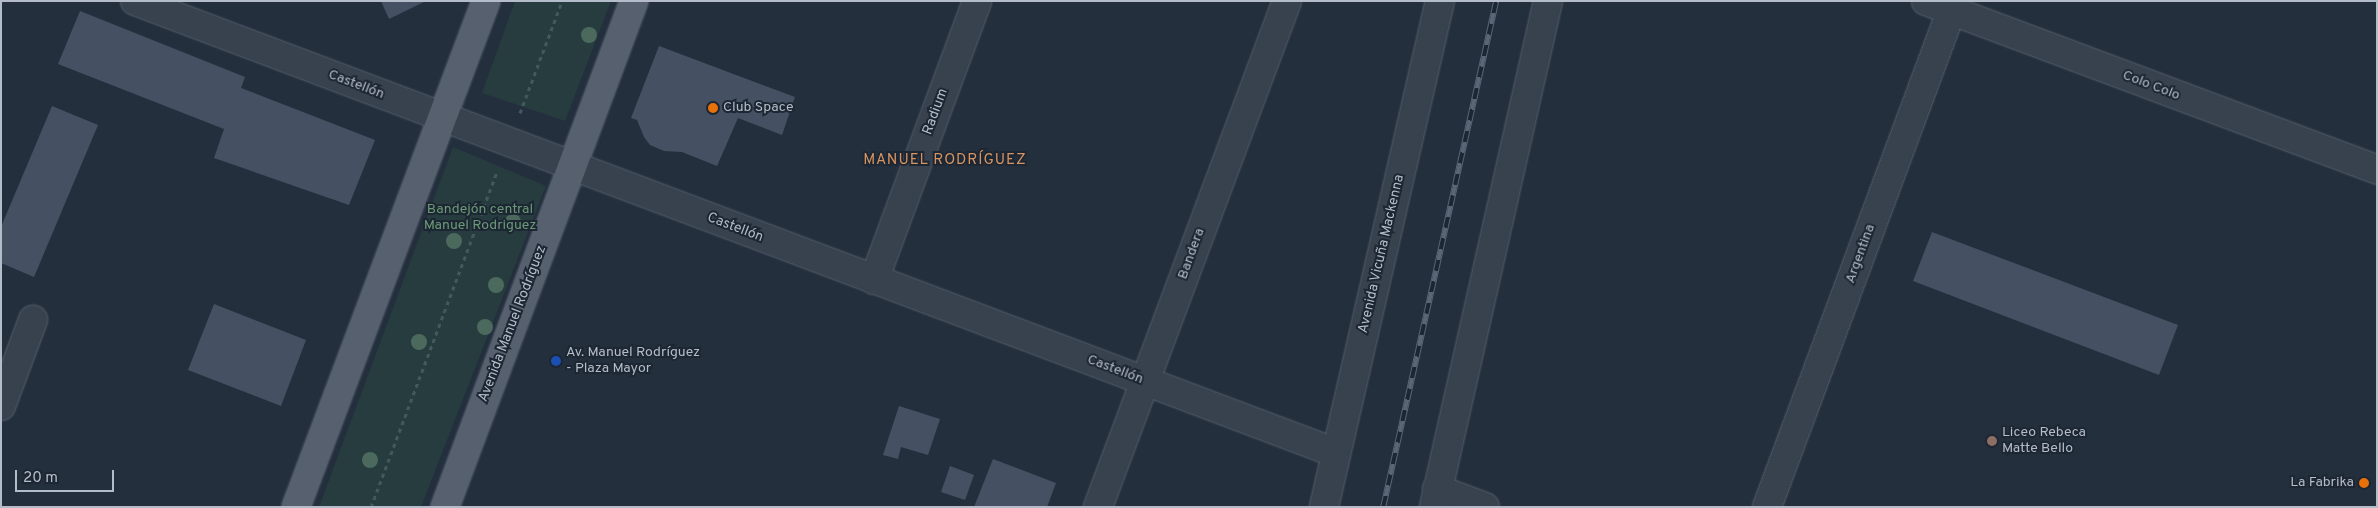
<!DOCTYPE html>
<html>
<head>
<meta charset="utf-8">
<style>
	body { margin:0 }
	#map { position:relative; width:2378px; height:508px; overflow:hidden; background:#242f3e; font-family:Overpass,sans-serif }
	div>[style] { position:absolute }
	.green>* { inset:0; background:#263c3f }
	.building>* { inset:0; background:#455162 }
	.path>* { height:3px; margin-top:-1.5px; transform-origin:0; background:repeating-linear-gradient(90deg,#44595c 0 4px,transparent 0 8px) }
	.roads { filter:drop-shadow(0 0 1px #565f6c) drop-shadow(0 0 1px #565f6c) }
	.minor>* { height:28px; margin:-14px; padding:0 14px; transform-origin:14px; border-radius:14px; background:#38414e }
	.major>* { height:28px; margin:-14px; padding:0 14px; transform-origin:14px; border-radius:14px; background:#56606e }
	.rail>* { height:5.5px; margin-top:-2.75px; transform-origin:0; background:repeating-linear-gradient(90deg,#1d2633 0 11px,#5a6575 0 22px); box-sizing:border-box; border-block:1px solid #5a6575 }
	.trees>* { width:16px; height:16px; margin:-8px; border-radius:50%; background:#4b6a5d }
	.dots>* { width:14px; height:14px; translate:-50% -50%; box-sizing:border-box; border:2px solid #1d2633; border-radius:50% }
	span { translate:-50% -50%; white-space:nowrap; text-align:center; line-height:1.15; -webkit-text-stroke:4px #1d2633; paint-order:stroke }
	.street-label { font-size:14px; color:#b4bcc9 }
	.poi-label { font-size:14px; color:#b4bcc9 }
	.left { translate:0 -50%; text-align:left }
	.right { translate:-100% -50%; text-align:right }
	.park-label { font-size:14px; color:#6b9a76 }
	.neighbourhood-label { font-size:15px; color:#d59563; letter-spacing:1px }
	.frame { position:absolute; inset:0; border:2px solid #b4bcc9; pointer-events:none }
	.scale { position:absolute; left:15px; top:470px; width:99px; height:22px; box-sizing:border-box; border:2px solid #b4bcc9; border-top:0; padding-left:6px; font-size:15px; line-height:18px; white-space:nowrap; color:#b4bcc9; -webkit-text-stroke:4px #1d2633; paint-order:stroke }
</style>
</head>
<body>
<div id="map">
	<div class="green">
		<i style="clip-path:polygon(515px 1px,611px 1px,565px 121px,482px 93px)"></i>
		<i style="clip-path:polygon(453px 147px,546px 186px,421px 507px,319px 507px)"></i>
	</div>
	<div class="building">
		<i style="clip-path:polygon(381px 1px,426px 1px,389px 19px)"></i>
		<i style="clip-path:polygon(80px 11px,245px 77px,241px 88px,375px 140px,349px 205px,214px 158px,224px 129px,58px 64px)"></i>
		<i style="clip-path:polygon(659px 46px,795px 97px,782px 135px,738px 118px,717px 166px,682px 152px,664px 151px,650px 145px,644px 137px,637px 120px,631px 118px)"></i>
		<i style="clip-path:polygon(52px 106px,98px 125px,34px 277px,1px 263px,1px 227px)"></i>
		<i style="clip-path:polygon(1932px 232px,2178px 325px,2159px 375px,1913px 281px)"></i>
		<i style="clip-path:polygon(214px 304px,306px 340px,281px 406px,188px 370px)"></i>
		<i style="clip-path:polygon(899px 406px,940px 419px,928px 455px,901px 447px,898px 459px,883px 455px)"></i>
		<i style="clip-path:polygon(993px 459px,1056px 483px,1047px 507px,974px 507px)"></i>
		<i style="clip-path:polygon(950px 466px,974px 475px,965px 500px,941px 492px)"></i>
	</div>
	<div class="path">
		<i style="left:520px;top:113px;width:120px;rotate:-69.4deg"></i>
		<i style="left:371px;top:507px;width:360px;rotate:-69.4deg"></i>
	</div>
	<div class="roads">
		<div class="minor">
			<i style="left:135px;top:1px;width:1283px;rotate:20.62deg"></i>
			<i style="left:1926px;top:1px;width:482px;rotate:20.5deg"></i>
			<i style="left:874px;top:280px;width:297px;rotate:-69.7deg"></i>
			<i style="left:1px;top:406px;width:92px;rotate:-69.6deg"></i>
			<i style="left:1437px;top:489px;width:51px;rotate:20.6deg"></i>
			<i style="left:1098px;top:507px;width:540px;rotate:-69.52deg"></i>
			<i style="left:1324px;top:507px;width:519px;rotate:-77.09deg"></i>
			<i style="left:1434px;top:507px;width:519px;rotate:-77.3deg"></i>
			<i style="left:1767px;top:507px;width:540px;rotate:-69.62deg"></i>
		</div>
		<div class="major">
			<i style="left:296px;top:507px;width:540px;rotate:-69.42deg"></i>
			<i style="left:445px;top:507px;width:540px;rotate:-69.52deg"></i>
		</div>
	</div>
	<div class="rail">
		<i style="left:1383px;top:507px;width:518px;rotate:-77.41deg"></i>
	</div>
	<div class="trees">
		<i style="left:589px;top:35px"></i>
		<i style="left:513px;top:222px"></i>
		<i style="left:454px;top:241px"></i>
		<i style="left:496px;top:285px"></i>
		<i style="left:485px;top:327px"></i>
		<i style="left:419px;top:342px"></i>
		<i style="left:370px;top:460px"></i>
	</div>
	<div class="dots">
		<i style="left:713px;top:108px;background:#e8710a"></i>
		<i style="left:556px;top:361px;background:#1a4fb4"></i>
		<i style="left:1992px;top:441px;background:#8d6e63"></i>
		<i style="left:2364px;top:483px;background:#e8710a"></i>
	</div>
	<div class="street-label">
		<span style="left:356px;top:85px;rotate:21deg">Castellón</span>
		<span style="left:2151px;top:86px;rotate:21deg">Colo Colo</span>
		<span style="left:936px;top:112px;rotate:-70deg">Radium</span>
		<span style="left:735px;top:228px;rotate:21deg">Castellón</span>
		<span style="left:1192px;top:254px;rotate:-70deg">Bandera</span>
		<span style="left:1382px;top:254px;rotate:-77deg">Avenida Vicuña Mackenna</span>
		<span style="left:1861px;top:254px;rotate:-70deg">Argentina</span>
		<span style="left:513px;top:324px;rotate:-69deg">Avenida Manuel Rodríguez</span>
		<span style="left:1115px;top:370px;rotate:21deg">Castellón</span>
	</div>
	<div class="poi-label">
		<span class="left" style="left:723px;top:108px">Club Space</span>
		<span class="left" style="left:566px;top:361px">Av. Manuel Rodríguez<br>- Plaza Mayor</span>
		<span class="left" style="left:2002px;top:441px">Liceo Rebeca<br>Matte Bello</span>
		<span class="right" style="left:2354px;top:483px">La Fabrika</span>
	</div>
	<div class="park-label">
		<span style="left:480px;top:218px">Bandejón central<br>Manuel Rodriguez</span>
	</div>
	<div class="neighbourhood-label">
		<span style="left:945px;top:161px">MANUEL RODRÍGUEZ</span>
	</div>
	<div class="frame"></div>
	<div class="scale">20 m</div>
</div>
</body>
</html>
